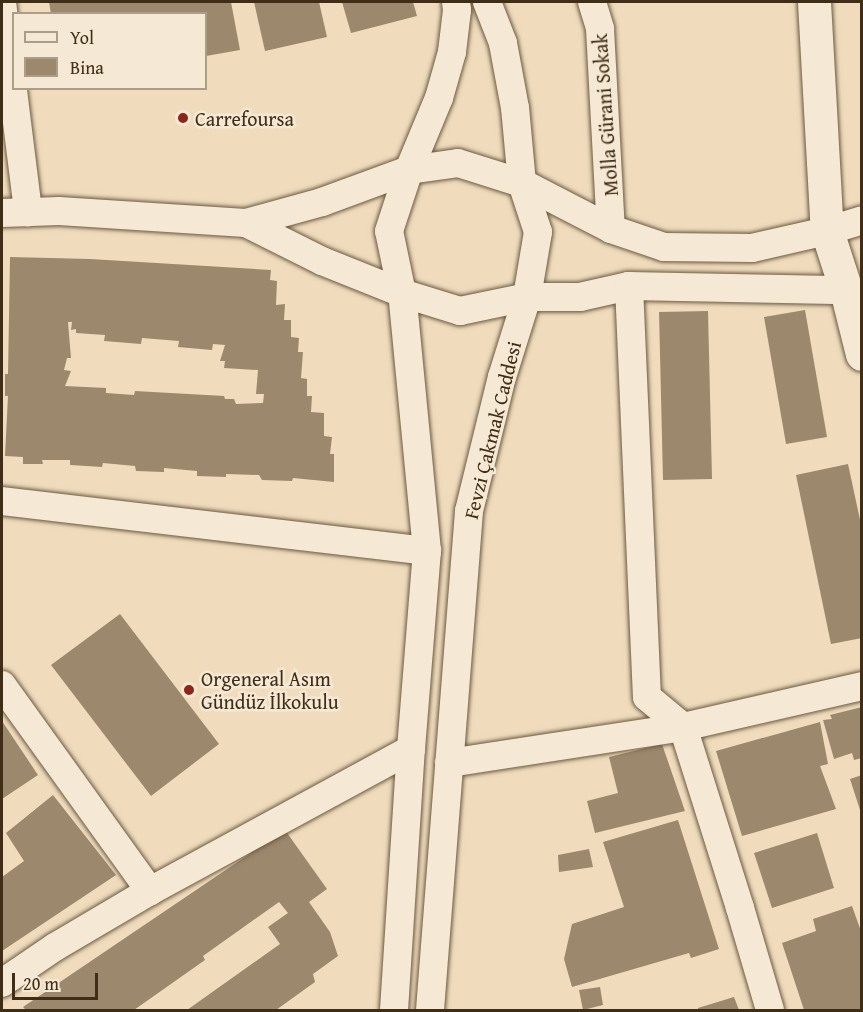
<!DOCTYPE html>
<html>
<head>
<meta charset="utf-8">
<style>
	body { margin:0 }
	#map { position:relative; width:863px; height:1012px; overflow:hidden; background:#f0dcbd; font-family:"Gentium Book Plus",serif }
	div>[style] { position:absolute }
	.building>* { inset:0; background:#9b886d }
	.roads { filter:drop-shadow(0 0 2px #6b5940) drop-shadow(0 0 2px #6b5940) }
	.street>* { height:28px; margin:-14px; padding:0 14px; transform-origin:14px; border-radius:14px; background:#f5e8d4 }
	.secondary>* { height:33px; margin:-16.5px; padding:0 16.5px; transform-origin:16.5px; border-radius:16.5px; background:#f5e8d4 }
	.dots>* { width:16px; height:16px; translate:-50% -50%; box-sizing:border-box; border:3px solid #f5e8d4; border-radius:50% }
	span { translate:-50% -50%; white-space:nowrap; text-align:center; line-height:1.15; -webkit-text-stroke:5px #f5e8d4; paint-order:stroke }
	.street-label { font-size:20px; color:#3f2d17 }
	.poi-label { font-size:20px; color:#3f2d17 }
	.left { translate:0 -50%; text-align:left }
	.frame { position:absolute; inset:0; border:3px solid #3f2d17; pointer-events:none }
	.legend { position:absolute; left:12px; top:12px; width:195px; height:78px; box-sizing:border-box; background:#f5e8d4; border:2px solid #ac9d88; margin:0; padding:8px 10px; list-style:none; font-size:18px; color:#3f2d17 }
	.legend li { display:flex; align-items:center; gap:12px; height:30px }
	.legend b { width:30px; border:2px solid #ac9d88 }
	.scale { position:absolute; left:12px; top:973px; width:86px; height:27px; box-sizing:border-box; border:3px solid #3f2d17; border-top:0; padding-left:8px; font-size:18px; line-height:21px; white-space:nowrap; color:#3f2d17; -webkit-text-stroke:4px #f5e8d4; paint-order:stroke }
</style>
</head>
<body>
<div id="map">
	<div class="building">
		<i style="clip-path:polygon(49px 2px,231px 2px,240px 50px,206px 56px,206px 14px,51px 14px)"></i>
		<i style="clip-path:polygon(254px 2px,319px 2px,327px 37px,265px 51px)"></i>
		<i style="clip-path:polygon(342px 2px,413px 2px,417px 16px,351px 33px)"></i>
		<i style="clip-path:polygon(evenodd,10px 257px,90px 259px,271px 270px,270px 280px,277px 281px,276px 305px,285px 304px,284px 320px,291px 320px,291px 337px,299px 338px,298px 352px,303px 352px,301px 378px,307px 379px,307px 396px,312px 396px,311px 412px,324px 413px,324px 436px,332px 437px,330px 454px,334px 454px,334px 482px,293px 478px,292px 481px,262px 480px,259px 475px,226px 474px,226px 477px,197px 476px,197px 471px,164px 468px,164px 472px,136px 471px,135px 466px,103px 463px,102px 467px,70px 465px,70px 460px,42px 460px,43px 464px,23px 464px,23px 457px,5px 456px,8px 396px,5px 396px,5px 374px,8px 374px,10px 257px,68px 322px,72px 322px,71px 330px,76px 329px,76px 333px,105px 335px,104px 341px,141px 344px,142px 338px,179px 341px,178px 347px,212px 350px,213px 344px,225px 345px,220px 361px,225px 361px,224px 368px,258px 370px,256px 394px,264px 394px,263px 403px,236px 404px,234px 399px,225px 399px,224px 396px,135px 391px,134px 395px,106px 393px,106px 388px,65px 386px,71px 371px,64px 370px,67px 358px,71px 358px,68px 322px)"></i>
		<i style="clip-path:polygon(805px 310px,827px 437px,786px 444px,764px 317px)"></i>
		<i style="clip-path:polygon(708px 311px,712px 479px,663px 480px,659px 312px)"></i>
		<i style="clip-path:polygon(848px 464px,862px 529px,862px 638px,831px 644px,796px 475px)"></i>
		<i style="clip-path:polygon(120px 614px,219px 744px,151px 796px,51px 665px)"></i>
		<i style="clip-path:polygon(862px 707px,862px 758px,854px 760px,852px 753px,834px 759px,823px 720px,832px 719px,830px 715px)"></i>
		<i style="clip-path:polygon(2px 721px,38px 775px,2px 799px)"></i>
		<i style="clip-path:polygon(820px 722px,828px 764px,820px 766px,836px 809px,742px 836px,716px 751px)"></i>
		<i style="clip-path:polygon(662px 744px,685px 811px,595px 833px,587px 801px,618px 793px,609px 757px)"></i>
		<i style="clip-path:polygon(862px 775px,862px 813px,861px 813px,850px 779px)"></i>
		<i style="clip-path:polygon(53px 795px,116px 875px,2px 951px,2px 877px,24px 861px,6px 833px)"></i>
		<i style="clip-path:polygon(678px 820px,719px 949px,691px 958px,689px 953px,572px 987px,564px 959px,572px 924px,624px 907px,603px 842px)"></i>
		<i style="clip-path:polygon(285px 830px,327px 889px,309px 902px,330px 932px,338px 956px,313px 974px,315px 982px,276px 1010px,187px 1010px,280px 944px,268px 927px,288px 913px,279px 902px,203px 956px,205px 960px,134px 1010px,26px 1010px,23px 1007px)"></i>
		<i style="clip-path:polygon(817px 833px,834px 888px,772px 908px,754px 853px)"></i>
		<i style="clip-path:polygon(589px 849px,593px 867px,559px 872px,558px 855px)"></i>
		<i style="clip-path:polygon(852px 906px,862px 934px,862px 1010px,804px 1010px,782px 943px,816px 931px,813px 919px)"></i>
		<i style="clip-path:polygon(600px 987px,603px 1005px,583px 1010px,579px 990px)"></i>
		<i style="clip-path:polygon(734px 997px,739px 1010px,698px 1010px,698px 1008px)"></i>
	</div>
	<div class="roads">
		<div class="street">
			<i style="left:2px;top:2px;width:212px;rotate:82.9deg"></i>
			<i style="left:592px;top:2px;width:28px;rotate:73deg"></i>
			<i style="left:600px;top:29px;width:200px;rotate:86.9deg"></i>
			<i style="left:2px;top:213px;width:57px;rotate:-2deg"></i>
			<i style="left:59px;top:211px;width:187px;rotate:3.7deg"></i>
			<i style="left:246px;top:223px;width:79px;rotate:-15.4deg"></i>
			<i style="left:322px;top:202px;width:93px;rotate:-20.2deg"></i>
			<i style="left:409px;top:170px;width:49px;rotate:-8.1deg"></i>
			<i style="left:458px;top:163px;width:67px;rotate:17.4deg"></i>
			<i style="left:522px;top:183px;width:100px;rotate:27.3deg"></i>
			<i style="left:611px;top:229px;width:56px;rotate:18.8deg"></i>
			<i style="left:664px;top:247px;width:88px;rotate:0.7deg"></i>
			<i style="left:752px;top:248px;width:77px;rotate:-12.8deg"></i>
			<i style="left:827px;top:231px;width:37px;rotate:-17deg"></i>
			<i style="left:246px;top:223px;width:85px;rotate:26.6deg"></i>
			<i style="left:322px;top:261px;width:86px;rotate:21.8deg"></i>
			<i style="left:402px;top:293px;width:61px;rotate:17.2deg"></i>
			<i style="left:460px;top:311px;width:68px;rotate:-11.8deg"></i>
			<i style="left:527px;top:297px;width:53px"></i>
			<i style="left:580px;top:297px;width:50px;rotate:-12.7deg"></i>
			<i style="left:629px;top:286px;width:217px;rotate:1.1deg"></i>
			<i style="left:629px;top:286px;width:411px;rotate:87.5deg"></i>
			<i style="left:647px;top:697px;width:47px;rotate:39.8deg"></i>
			<i style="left:683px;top:727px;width:190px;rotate:72.5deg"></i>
			<i style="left:740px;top:908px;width:106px;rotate:73.6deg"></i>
			<i style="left:2px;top:501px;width:428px;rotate:6.7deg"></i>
			<i style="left:2px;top:685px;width:254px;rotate:54.3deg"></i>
			<i style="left:449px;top:763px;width:237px;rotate:-8.7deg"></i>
			<i style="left:683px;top:727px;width:184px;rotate:-12.9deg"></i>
			<i style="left:2px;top:983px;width:64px;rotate:-34.2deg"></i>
			<i style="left:55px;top:947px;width:110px;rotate:-30.5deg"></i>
			<i style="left:150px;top:891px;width:297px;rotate:-28.5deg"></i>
			<i style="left:394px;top:1010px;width:262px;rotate:-86.3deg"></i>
			<i style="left:411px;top:749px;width:199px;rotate:-85.4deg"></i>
			<i style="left:427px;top:551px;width:259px;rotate:-95.5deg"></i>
			<i style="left:402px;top:293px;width:63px;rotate:-101.8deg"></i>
			<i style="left:389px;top:231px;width:64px;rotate:-71.8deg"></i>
			<i style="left:409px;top:170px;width:78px;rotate:-67.4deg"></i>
			<i style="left:439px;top:98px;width:48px;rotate:-74.2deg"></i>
			<i style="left:452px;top:52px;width:42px;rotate:-83.2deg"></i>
			<i style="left:457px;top:10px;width:8px;rotate:-97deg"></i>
			<i style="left:430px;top:1010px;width:501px;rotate:-85.53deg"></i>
			<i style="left:469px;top:511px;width:138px;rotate:-76.2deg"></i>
			<i style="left:502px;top:377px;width:84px;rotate:-72.6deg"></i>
			<i style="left:527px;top:297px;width:66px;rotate:-80.4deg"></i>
			<i style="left:538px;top:232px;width:52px;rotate:-108.1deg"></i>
			<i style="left:522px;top:183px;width:75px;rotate:-95.3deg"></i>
			<i style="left:515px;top:108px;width:66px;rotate:-100.5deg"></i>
			<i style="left:503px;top:43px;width:44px;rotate:-111.3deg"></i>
		</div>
		<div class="secondary">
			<i style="left:814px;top:2px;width:229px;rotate:86.8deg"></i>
			<i style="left:827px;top:231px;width:62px;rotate:72.1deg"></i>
			<i style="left:846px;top:290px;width:66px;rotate:76deg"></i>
		</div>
	</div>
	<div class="dots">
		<i style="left:183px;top:118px;background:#8f2418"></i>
		<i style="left:189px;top:690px;background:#8f2418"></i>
	</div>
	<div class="street-label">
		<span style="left:605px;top:115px;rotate:-94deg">Molla Gürani Sokak</span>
		<span style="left:492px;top:430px;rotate:-76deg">Fevzi Çakmak Caddesi</span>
	</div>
	<div class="poi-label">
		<span class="left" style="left:195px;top:118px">Carrefoursa</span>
		<span class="left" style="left:201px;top:690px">Orgeneral Asım<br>Gündüz İlkokulu</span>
	</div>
	<div class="frame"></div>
	<ul class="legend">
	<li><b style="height:8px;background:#f5e8d4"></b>Yol</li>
	<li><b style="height:16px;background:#9b886d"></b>Bina</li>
	</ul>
	<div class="scale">20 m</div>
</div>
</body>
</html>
